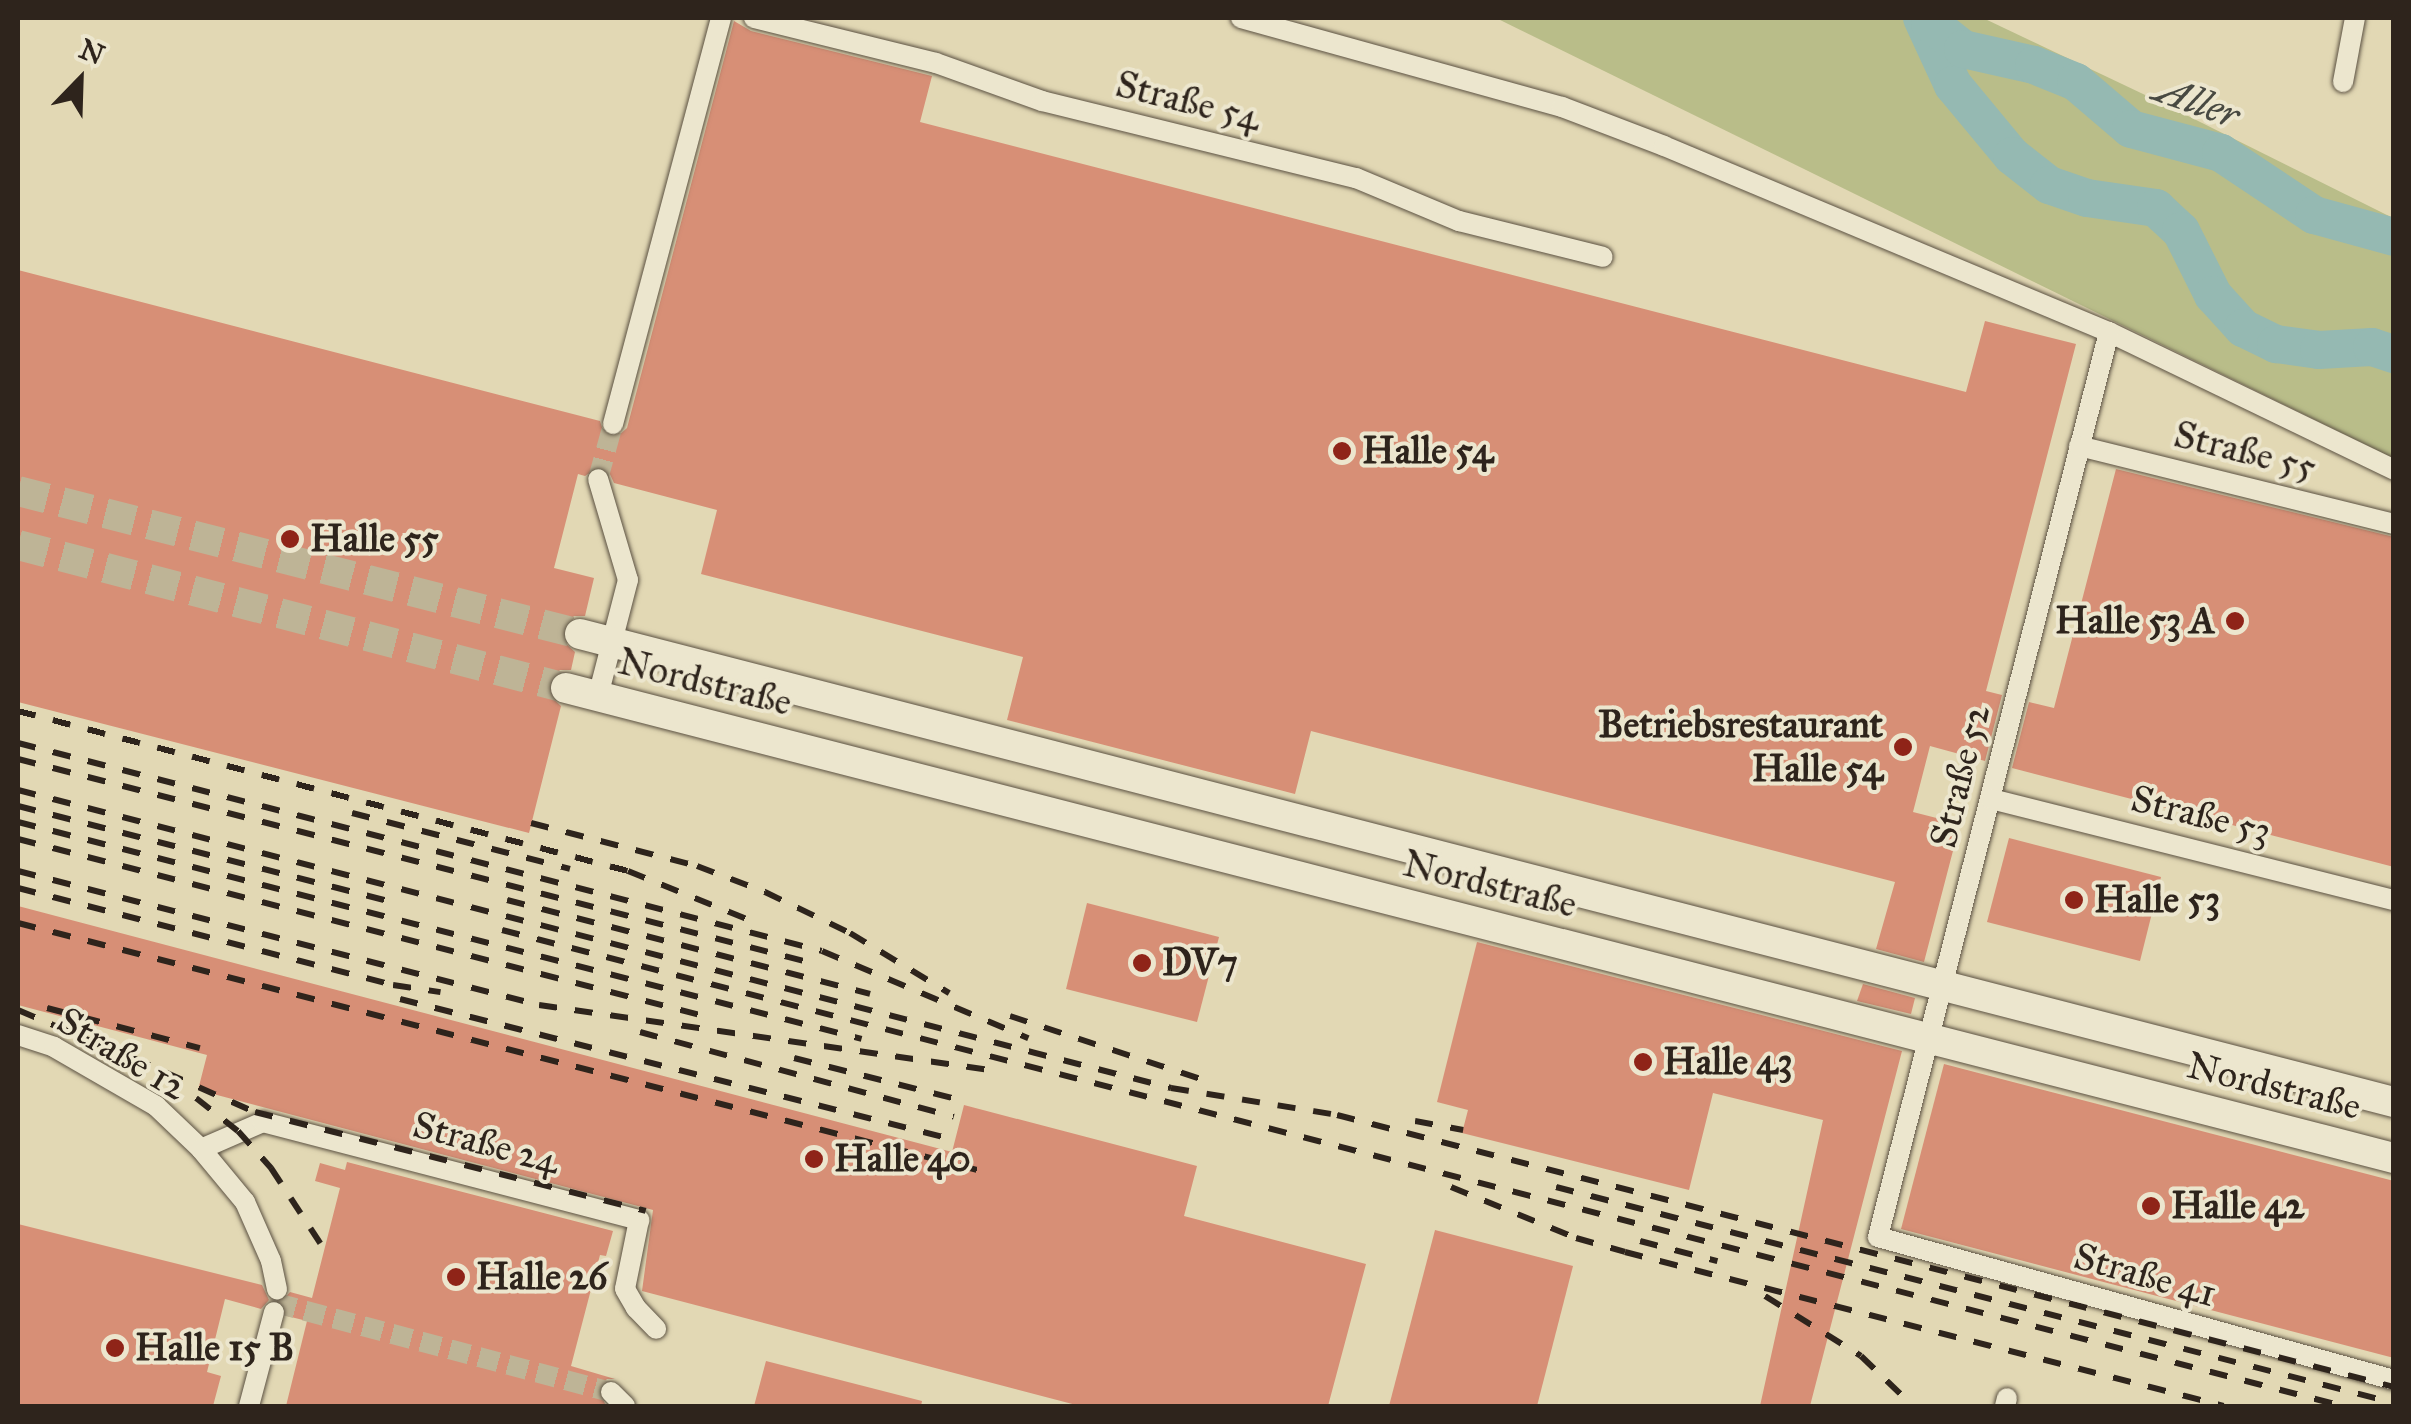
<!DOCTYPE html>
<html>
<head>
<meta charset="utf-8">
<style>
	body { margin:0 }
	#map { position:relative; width:2411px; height:1424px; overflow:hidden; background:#e2d8b4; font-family:"IM FELL Great Primer",serif }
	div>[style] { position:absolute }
	.green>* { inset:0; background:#b9bd89 }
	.river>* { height:38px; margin:-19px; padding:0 19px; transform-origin:19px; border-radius:19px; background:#95b9b2 }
	.building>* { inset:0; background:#d78f76 }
	.street-tunnel>* { height:20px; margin-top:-10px; transform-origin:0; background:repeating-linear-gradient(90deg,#beb496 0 20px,transparent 0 30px) }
	.secondary-tunnel>* { height:30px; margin-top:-15px; transform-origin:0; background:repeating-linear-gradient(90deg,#beb496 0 30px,transparent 0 45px) }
	.roads { filter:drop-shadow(0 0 2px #5b5142) drop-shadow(0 0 2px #5b5142) }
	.street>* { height:20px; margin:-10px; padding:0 10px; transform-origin:10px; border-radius:10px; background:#ece6ce }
	.secondary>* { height:30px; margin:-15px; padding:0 15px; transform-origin:15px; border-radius:15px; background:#ece6ce }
	.rail>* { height:6px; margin-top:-3px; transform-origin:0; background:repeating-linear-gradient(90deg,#2e241c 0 18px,transparent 0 36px) }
	.dots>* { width:28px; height:28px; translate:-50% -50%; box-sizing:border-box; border:5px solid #ece6ce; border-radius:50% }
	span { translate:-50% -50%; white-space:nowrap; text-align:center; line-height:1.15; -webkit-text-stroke:8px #ece6ce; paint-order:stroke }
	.street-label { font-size:38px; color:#2e241c }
	.poi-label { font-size:38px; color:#2e241c; font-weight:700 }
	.left { translate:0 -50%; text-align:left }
	.right { translate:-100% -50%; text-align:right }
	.water-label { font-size:40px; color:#484942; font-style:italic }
	.frame { position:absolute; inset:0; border:20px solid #2e241c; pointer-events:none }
	.north { position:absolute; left:30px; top:30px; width:100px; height:100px; -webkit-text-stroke:8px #ece6ce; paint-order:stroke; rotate:23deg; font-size:28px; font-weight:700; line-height:40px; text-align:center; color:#2e241c }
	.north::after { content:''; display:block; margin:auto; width:35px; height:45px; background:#2e241c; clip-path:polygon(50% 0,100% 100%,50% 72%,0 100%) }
</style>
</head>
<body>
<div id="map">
	<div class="green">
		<i style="clip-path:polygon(1496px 18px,1983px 18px,2162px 103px,2393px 218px,2393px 458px)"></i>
	</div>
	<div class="river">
		<i style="left:1922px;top:18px;width:74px;rotate:65.2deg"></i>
		<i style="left:1953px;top:85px;width:92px;rotate:50.3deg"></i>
		<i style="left:2012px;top:156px;width:47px;rotate:38.1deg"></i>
		<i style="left:2049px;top:185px;width:40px;rotate:18.9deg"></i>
		<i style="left:2087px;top:198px;width:70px;rotate:8.2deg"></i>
		<i style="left:2156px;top:208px;width:34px;rotate:43deg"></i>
		<i style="left:2181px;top:231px;width:72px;rotate:63.4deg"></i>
		<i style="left:2213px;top:295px;width:45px;rotate:47.7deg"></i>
		<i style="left:2243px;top:328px;width:37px;rotate:26deg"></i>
		<i style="left:2276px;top:344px;width:43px;rotate:7.9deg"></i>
		<i style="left:2319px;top:350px;width:53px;rotate:-3.2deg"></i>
		<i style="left:2372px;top:347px;width:23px;rotate:18deg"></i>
		<i style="left:1930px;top:23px;width:42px;rotate:38.2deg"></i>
		<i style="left:1963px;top:49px;width:73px;rotate:12.7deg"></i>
		<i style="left:2034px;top:65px;width:45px;rotate:22deg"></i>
		<i style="left:2076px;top:82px;width:72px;rotate:40.5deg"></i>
		<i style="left:2131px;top:129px;width:93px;rotate:14.9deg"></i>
		<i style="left:2221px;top:153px;width:112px;rotate:33.7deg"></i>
		<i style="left:2314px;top:215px;width:83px;rotate:15.4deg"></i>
	</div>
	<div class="building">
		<i style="clip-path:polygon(734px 21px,751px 31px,932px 76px,920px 122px,1966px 392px,1985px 321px,2076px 344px,1986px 691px,2002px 695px,1985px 761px,1930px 746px,1913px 812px,1960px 824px,1924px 962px,1876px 949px,1895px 882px,1311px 731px,1295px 794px,1007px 720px,1023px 657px,701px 574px,717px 510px,614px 483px,608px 470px,600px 466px,585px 476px,578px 474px,554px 568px,594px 578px,585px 616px,574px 616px,562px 628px,562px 640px,575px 652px,571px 670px,560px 670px,548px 682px,548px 694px,561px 706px,529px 833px,18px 702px,18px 270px,600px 421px,604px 434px,617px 437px,627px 428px)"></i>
		<i style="clip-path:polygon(2116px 469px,2394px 537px,2394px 867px,2012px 768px,2029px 702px,2054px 708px)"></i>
		<i style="clip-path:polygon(2009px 838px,2161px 877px,2140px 961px,1987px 922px)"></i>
		<i style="clip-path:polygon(1087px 903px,1219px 937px,1197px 1022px,1066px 989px)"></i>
		<i style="clip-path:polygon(18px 906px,952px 1152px,964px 1105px,1197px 1166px,1184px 1216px,1366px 1264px,1328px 1406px,1080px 1406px,642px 1291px,653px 1210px,198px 1090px,207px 1055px,18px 1005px)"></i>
		<i style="clip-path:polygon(1477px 942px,1902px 1051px,1810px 1406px,1760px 1406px,1823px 1120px,1713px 1093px,1689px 1190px,1462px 1133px,1468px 1110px,1437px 1102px)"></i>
		<i style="clip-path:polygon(1863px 984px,1915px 998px,1911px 1014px,1857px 1001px)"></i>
		<i style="clip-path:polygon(1944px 1064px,2394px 1181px,2394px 1358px,1901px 1229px)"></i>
		<i style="clip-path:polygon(347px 1162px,613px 1231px,606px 1256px,600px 1255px,571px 1366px,615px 1379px,607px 1379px,598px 1388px,606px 1406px,286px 1406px,307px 1321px,287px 1316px,282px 1301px,290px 1292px,312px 1298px,340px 1188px,315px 1181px,320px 1163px,345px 1170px)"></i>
		<i style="clip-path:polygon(18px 1224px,262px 1285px,269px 1300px,261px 1309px,225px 1299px,207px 1372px,221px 1376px,213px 1406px,18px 1406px)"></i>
		<i style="clip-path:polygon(1435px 1230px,1573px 1266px,1537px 1406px,1389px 1406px)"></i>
		<i style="clip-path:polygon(766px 1361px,922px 1401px,921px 1406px,754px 1406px)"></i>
	</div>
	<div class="street-tunnel">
		<i style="left:598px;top:479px;width:57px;rotate:-74.7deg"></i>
		<i style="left:276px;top:1303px;width:347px;rotate:14.9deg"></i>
	</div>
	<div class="secondary-tunnel">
		<i style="left:18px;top:491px;width:580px;rotate:14.28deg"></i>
		<i style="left:18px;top:545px;width:566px;rotate:14.63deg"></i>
	</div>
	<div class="roads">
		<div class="street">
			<i style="left:754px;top:18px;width:187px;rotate:13.9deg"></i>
			<i style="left:936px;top:63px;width:113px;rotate:19.7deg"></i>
			<i style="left:1042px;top:101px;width:323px;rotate:13.8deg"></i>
			<i style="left:1356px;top:178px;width:112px;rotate:22.7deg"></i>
			<i style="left:1459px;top:221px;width:148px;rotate:14deg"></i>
			<i style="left:1241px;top:18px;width:333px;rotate:15.5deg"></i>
			<i style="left:1562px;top:107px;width:109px;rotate:20.9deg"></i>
			<i style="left:1664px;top:146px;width:482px;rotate:22.7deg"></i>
			<i style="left:2109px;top:332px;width:317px;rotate:25.8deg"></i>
			<i style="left:2343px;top:82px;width:65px;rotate:-79.4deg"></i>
			<i style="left:2109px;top:332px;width:934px;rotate:104.32deg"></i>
			<i style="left:1878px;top:1237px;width:535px;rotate:15.49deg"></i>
			<i style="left:613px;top:424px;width:420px;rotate:-75.1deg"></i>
			<i style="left:2079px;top:446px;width:325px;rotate:13.9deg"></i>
			<i style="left:598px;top:696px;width:120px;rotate:-75.5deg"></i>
			<i style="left:628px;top:580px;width:105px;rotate:-106.5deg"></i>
			<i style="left:1991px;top:799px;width:415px;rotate:14.1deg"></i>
			<i style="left:18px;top:1035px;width:38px;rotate:18deg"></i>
			<i style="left:54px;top:1047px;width:118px;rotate:30deg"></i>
			<i style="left:156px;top:1106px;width:62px;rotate:43.7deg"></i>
			<i style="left:201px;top:1149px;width:69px;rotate:50.3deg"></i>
			<i style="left:245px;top:1202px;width:64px;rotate:66.2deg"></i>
			<i style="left:271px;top:1261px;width:29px;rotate:78deg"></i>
			<i style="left:201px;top:1149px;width:68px;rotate:-23.5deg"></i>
			<i style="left:263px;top:1122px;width:389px;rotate:14.6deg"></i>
			<i style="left:639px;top:1220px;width:70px;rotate:101.5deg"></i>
			<i style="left:625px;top:1289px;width:22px;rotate:60deg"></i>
			<i style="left:636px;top:1308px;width:29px;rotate:46deg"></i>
			<i style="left:611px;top:1392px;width:20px;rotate:45deg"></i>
			<i style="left:249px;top:1406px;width:97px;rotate:-75.1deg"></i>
			<i style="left:2005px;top:1406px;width:8px;rotate:-76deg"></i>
		</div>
		<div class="secondary">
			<i style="left:580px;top:634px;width:1873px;rotate:14.47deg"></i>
			<i style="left:566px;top:688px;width:1887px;rotate:14.42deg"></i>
		</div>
	</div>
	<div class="rail">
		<i style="left:18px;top:711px;width:631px;rotate:14.7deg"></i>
		<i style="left:628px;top:871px;width:134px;rotate:22deg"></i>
		<i style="left:18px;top:743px;width:830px;rotate:14.5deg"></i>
		<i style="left:822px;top:951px;width:224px;rotate:22.9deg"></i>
		<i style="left:18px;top:759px;width:820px;rotate:14.41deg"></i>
		<i style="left:18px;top:790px;width:1191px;rotate:14.49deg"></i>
		<i style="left:1171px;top:1088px;width:168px;rotate:9.2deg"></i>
		<i style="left:1337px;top:1115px;width:1091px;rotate:14.43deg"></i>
		<i style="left:18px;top:806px;width:390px;rotate:14.4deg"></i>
		<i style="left:352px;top:813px;width:225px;rotate:14.4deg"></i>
		<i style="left:18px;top:822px;width:871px;rotate:14.42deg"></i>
		<i style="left:531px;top:823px;width:171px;rotate:14.5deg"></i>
		<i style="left:697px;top:866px;width:73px;rotate:20.9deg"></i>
		<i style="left:765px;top:892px;width:94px;rotate:25.8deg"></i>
		<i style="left:850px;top:933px;width:116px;rotate:31.2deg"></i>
		<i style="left:18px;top:839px;width:713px;rotate:14.47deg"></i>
		<i style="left:18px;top:871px;width:538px;rotate:14.42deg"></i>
		<i style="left:539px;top:1005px;width:457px;rotate:8.2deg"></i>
		<i style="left:18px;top:888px;width:387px;rotate:14.5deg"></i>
		<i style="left:393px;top:985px;width:48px;rotate:8.5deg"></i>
		<i style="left:507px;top:900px;width:375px;rotate:14.5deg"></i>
		<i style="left:18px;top:923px;width:999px;rotate:14.44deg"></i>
		<i style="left:502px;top:930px;width:1901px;rotate:14.5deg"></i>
		<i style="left:400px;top:999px;width:569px;rotate:14.26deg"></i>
		<i style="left:47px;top:1008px;width:158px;rotate:14.7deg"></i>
		<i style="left:18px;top:1010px;width:135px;rotate:23.1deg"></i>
		<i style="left:1010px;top:1016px;width:210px;rotate:18.3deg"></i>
		<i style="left:640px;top:1032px;width:325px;rotate:15.1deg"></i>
		<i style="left:133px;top:1058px;width:133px;rotate:23.9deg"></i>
		<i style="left:255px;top:1112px;width:403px;rotate:14.2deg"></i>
		<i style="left:794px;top:1058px;width:171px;rotate:14.2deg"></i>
		<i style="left:196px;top:1098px;width:53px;rotate:38.2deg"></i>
		<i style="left:238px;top:1131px;width:50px;rotate:48.3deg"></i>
		<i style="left:271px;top:1168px;width:97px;rotate:56.8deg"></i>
		<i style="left:1415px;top:1121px;width:49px;rotate:10.6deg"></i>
		<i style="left:1451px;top:1187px;width:135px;rotate:22.2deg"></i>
		<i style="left:1576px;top:1238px;width:51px;rotate:15.9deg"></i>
		<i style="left:1625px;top:1252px;width:618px;rotate:14.42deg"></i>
		<i style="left:1556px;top:1187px;width:865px;rotate:14.45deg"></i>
		<i style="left:1640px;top:1241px;width:80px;rotate:14.6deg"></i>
		<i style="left:1765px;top:1296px;width:113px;rotate:32deg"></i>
		<i style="left:1861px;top:1356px;width:72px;rotate:43.9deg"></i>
	</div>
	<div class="dots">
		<i style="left:1342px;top:451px;background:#8f2418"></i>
		<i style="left:290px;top:539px;background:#8f2418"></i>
		<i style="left:2235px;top:621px;background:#8f2418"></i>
		<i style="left:1903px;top:747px;background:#8f2418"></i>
		<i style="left:2074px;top:900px;background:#8f2418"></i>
		<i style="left:1142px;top:963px;background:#8f2418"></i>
		<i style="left:1643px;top:1062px;background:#8f2418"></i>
		<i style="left:814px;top:1159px;background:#8f2418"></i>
		<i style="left:2151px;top:1206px;background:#8f2418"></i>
		<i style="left:456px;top:1277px;background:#8f2418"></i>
		<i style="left:115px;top:1348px;background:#8f2418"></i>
	</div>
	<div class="street-label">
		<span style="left:1188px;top:101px;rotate:14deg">Straße 54</span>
		<span style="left:2245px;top:451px;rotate:14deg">Straße 55</span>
		<span style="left:705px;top:682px;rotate:14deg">Nordstraße</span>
		<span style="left:1960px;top:776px;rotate:-76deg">Straße 52</span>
		<span style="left:2201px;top:815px;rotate:14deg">Straße 53</span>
		<span style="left:1490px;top:884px;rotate:14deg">Nordstraße</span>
		<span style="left:122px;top:1054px;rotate:31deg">Straße 12</span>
		<span style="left:2274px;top:1086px;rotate:14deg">Nordstraße</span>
		<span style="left:486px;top:1143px;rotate:15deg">Straße 24</span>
		<span style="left:2145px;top:1275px;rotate:16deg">Straße 41</span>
	</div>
	<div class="poi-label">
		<span class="left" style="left:1362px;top:451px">Halle 54</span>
		<span class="left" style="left:310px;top:539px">Halle 55</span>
		<span class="right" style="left:2215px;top:621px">Halle 53 A</span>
		<span class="right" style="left:1883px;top:747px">Betriebsrestaurant<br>Halle 54</span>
		<span class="left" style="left:2094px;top:900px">Halle 53</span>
		<span class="left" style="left:1162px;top:963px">DV7</span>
		<span class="left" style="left:1663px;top:1062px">Halle 43</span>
		<span class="left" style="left:834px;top:1159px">Halle 40</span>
		<span class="left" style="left:2171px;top:1206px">Halle 42</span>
		<span class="left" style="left:476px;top:1277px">Halle 26</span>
		<span class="left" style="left:135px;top:1348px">Halle 15 B</span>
	</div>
	<div class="water-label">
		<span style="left:2197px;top:102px;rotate:20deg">Aller</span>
	</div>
	<div class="frame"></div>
	<div class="north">N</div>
</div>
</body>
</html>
